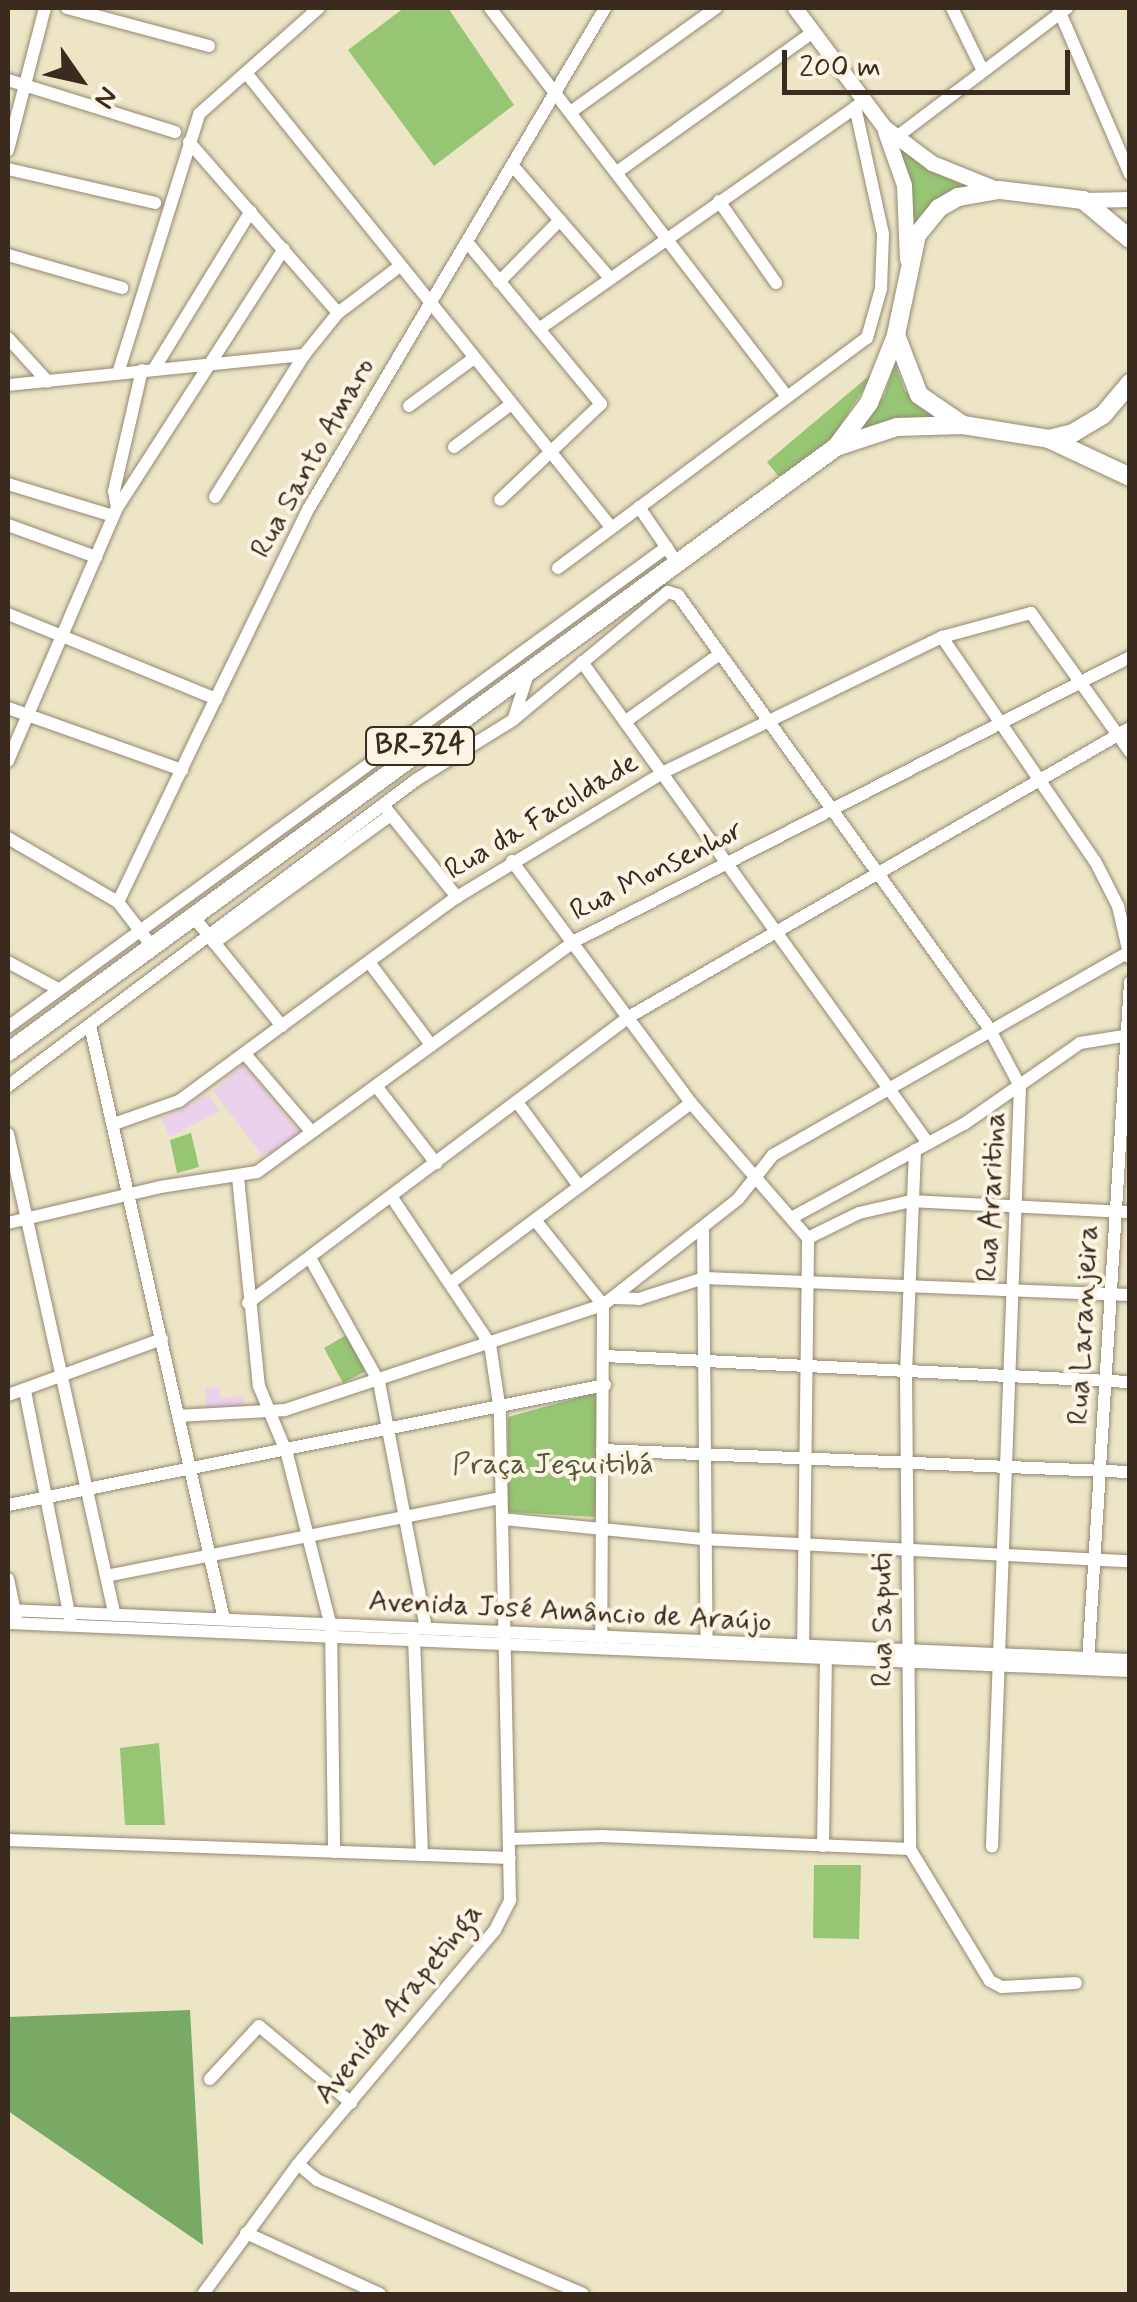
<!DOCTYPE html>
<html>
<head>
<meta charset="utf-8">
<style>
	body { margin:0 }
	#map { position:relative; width:1137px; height:2302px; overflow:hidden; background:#ece5c6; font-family:Mynerve,sans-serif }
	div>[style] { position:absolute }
	.built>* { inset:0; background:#ebd1ec }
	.green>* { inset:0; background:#96c574 }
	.forest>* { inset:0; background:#78aa66 }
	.roads { filter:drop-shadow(0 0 2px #948872) drop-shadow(0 0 2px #948872) }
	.minor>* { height:12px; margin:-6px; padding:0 6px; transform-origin:6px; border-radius:6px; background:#fff }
	.major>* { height:15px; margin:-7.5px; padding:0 7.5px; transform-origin:7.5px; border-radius:7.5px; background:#fff }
	.highway>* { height:18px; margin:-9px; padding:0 9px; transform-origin:9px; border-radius:9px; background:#fff }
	span { translate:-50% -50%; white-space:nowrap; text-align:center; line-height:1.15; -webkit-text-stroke:8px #fcf5e5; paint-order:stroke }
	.shield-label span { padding:2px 8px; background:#fcf5e5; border:2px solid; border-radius:8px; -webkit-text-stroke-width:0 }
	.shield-label { font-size:28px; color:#3b2a1e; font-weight:700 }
	.street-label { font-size:30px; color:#3b2a1e }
	.park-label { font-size:30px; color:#565838 }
	.frame { position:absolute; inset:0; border:10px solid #3b2a1e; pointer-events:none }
	.north { position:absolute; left:30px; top:30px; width:100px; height:100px; -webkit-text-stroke:8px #fcf5e5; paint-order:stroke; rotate:124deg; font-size:28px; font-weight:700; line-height:40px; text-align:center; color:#3b2a1e }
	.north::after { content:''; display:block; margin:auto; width:35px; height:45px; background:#3b2a1e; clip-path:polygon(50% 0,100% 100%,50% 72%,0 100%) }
	.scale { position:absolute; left:782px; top:50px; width:288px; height:45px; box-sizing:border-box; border:5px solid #3b2a1e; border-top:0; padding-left:12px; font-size:30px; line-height:35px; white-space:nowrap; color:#3b2a1e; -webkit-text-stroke:8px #fcf5e5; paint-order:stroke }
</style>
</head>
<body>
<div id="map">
	<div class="built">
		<i style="clip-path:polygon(243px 1064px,299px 1132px,272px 1153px,262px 1155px,213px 1091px)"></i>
		<i style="clip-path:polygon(209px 1094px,219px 1111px,170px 1137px,161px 1119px)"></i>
		<i style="clip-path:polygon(219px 1387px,220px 1398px,243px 1396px,244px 1408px,206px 1411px,205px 1388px)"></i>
	</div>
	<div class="green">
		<i style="clip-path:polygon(404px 8px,448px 8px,514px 105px,434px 166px,348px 50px)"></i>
		<i style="clip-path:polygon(898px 145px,932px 172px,974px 188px,910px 237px,911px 188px)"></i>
		<i style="clip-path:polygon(895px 363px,905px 391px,934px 417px,857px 432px,884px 396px)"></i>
		<i style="clip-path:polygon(876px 370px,832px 438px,779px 477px,767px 462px)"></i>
		<i style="clip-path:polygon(191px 1133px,199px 1167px,177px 1173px,170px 1140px)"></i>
		<i style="clip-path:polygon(346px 1335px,366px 1371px,343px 1383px,324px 1348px)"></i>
		<i style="clip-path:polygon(591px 1394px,598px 1396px,596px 1517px,508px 1512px,508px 1417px)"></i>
		<i style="clip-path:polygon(159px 1743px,165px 1825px,125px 1825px,120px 1748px)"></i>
		<i style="clip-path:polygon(814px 1865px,861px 1865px,859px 1939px,813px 1938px)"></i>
	</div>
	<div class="forest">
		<i style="clip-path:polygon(190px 2010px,203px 2245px,8px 2111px,8px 2017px)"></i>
	</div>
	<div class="roads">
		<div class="minor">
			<i style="left:67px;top:8px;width:147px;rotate:15deg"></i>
			<i style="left:490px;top:8px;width:487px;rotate:52.6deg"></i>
			<i style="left:952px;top:8px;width:66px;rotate:63.8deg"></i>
			<i style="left:1058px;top:8px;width:181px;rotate:66.6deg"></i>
			<i style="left:247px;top:74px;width:581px;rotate:51.22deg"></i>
			<i style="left:8px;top:80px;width:175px;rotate:17.3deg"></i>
			<i style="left:572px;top:111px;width:177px;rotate:-35.6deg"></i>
			<i style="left:189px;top:142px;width:227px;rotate:48.9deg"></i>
			<i style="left:890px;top:142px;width:222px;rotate:-37.1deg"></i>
			<i style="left:8px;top:150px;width:147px;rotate:-75.4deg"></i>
			<i style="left:512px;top:165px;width:148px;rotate:49.1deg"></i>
			<i style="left:8px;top:169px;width:151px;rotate:13deg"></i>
			<i style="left:617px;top:172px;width:239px;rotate:-35.5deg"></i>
			<i style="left:719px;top:201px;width:100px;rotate:55.2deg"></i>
			<i style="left:467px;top:242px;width:210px;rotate:50.4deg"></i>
			<i style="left:601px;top:404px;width:139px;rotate:136.5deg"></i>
			<i style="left:8px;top:255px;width:119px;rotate:16.1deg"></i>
			<i style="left:499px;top:282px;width:87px;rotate:-45.5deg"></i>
			<i style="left:539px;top:329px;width:394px;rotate:-35deg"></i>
			<i style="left:8px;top:338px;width:59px;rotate:47.7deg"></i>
			<i style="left:154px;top:369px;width:185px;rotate:-58.5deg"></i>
			<i style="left:119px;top:370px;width:268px;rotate:-72.6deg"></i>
			<i style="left:199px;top:114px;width:160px;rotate:-41.5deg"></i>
			<i style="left:8px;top:385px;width:298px;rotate:-5.8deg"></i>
			<i style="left:409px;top:406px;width:81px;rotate:-36.4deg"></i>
			<i style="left:454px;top:447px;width:70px;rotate:-36.9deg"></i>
			<i style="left:8px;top:484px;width:110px;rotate:16.9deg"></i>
			<i style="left:215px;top:497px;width:168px;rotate:-57.9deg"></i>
			<i style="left:304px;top:355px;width:54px;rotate:-51deg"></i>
			<i style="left:338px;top:313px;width:78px;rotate:-37.2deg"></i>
			<i style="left:639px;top:507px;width:57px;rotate:55.8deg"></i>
			<i style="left:117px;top:508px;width:17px;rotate:-100deg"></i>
			<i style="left:114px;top:491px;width:124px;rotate:-77deg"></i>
			<i style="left:8px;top:525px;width:94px;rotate:20deg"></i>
			<i style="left:558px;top:568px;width:385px;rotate:-36.7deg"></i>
			<i style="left:867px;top:338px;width:51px;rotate:-74.1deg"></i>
			<i style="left:881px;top:289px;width:55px;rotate:-87.9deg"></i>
			<i style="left:883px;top:234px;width:130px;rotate:-102.4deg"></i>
			<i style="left:8px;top:614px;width:225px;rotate:22.2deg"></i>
			<i style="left:942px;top:637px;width:271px;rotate:55.7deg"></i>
			<i style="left:1095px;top:861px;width:51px;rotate:62.9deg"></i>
			<i style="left:1118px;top:906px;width:53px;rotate:77deg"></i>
			<i style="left:582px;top:662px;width:593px;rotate:54.27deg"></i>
			<i style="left:8px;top:708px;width:185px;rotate:19.6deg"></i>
			<i style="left:514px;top:718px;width:50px;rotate:-72.6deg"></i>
			<i style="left:626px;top:721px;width:115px;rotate:-35.5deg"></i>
			<i style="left:8px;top:761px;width:275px;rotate:-66.7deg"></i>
			<i style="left:117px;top:508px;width:308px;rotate:-57.2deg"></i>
			<i style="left:387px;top:810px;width:112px;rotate:51.2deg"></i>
			<i style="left:8px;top:838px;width:127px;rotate:30.2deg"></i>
			<i style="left:512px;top:861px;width:301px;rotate:53.5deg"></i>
			<i style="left:691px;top:1103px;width:179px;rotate:49.1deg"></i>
			<i style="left:192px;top:915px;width:143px;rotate:51deg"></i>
			<i style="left:214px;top:943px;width:218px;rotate:-35.9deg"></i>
			<i style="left:151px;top:945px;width:54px;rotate:-127.5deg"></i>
			<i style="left:118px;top:902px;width:192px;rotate:-64.4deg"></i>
			<i style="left:201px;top:729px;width:246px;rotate:-64deg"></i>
			<i style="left:309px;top:508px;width:581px;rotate:-59.37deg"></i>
			<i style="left:8px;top:962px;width:57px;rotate:28.4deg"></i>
			<i style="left:369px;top:962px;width:104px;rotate:53.2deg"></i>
			<i style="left:8px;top:1027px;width:815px;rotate:-36.07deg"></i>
			<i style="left:91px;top:1030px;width:604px;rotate:77.28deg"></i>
			<i style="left:245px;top:1054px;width:100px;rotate:49.5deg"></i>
			<i style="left:8px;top:1086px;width:510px;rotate:-36.87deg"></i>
			<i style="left:416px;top:780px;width:114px;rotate:-31.7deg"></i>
			<i style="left:513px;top:720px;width:201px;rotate:-39.6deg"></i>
			<i style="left:668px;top:592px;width:10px;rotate:17deg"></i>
			<i style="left:678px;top:595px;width:533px;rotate:54.31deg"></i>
			<i style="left:989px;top:1028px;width:66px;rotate:61.9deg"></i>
			<i style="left:1020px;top:1086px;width:761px;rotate:92.11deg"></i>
			<i style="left:376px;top:1086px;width:98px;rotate:52.1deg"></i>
			<i style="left:517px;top:1102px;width:104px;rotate:53.6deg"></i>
			<i style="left:114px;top:1124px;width:69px;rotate:-19.5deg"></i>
			<i style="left:179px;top:1101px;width:345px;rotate:-36.3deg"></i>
			<i style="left:457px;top:897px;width:242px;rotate:-31.1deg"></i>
			<i style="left:664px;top:772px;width:309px;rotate:-25.9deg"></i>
			<i style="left:942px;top:637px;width:92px;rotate:-15.1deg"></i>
			<i style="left:1031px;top:613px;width:171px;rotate:54.5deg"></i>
			<i style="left:8px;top:1134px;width:492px;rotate:77.5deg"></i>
			<i style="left:915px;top:1150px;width:224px;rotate:92.3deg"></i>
			<i style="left:906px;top:1374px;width:475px;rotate:89.5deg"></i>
			<i style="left:910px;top:1849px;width:154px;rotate:58.8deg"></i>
			<i style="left:990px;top:1981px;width:13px;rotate:27deg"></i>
			<i style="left:1002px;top:1987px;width:74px;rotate:-3.1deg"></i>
			<i style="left:238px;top:1177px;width:210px;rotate:84.3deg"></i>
			<i style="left:259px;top:1386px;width:74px;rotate:67.6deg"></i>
			<i style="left:287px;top:1454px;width:178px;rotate:75.7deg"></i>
			<i style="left:331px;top:1626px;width:226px;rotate:89.2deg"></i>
			<i style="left:795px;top:1216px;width:192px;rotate:-28.6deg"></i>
			<i style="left:964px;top:1124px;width:141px;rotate:-34.9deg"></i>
			<i style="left:1080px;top:1043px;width:51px;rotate:-9.1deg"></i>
			<i style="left:535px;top:1220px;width:109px;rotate:51.3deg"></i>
			<i style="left:603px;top:1305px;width:333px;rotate:90.3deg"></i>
			<i style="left:8px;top:1223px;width:156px;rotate:-13.3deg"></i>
			<i style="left:160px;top:1187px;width:98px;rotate:-8.8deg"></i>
			<i style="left:257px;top:1172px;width:391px;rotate:-36deg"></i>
			<i style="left:573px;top:942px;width:626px;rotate:-27.1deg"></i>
			<i style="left:703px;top:1228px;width:422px;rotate:89.5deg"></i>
			<i style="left:808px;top:1238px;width:57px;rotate:-26.1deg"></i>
			<i style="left:859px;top:1213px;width:53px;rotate:-13deg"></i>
			<i style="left:911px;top:1201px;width:219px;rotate:2.9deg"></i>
			<i style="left:310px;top:1258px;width:142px;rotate:60.9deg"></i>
			<i style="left:379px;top:1382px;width:251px;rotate:79.2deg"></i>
			<i style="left:453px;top:1281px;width:297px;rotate:-36.8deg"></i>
			<i style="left:614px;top:1298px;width:25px;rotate:2deg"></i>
			<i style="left:639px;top:1299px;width:68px;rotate:-17.9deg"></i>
			<i style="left:704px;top:1278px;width:426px;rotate:2.3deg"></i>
			<i style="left:248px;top:1303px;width:474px;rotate:-36.9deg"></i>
			<i style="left:627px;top:1018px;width:581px;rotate:-29.97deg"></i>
			<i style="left:605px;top:1356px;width:526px;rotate:2.84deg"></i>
			<i style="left:25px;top:1391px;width:232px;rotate:78.8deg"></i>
			<i style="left:8px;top:1395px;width:164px;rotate:-20deg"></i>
			<i style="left:178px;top:1416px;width:107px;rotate:-3.2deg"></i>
			<i style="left:285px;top:1410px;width:335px;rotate:-18.3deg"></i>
			<i style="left:603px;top:1305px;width:172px;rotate:-38.1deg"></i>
			<i style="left:738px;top:1199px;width:56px;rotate:-51.5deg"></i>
			<i style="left:773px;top:1155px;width:410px;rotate:-29.7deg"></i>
			<i style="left:602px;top:1450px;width:528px;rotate:2.39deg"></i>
			<i style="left:8px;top:1505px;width:609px;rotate:-11.37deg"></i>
			<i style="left:502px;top:1519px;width:203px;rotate:5.7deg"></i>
			<i style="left:704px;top:1539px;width:427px;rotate:3deg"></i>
			<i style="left:106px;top:1576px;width:403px;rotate:-11.2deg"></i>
			<i style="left:8px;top:1579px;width:38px;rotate:78deg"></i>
			<i style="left:8px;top:1610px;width:1123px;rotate:2.55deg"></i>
			<i style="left:8px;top:1623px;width:1123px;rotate:2.45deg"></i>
			<i style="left:414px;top:1637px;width:218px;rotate:87.9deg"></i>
			<i style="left:803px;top:1656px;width:418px;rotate:-89.3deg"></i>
			<i style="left:1088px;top:1663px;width:682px;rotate:-86.47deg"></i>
			<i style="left:509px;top:1839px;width:93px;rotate:-1.8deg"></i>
			<i style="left:602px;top:1836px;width:308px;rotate:2.4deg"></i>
			<i style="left:8px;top:1840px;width:502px;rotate:2.05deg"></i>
			<i style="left:823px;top:1846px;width:192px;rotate:-89.1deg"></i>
			<i style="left:210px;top:2079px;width:72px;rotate:-47.2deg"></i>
			<i style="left:259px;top:2026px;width:120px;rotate:39.9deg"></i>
			<i style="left:298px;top:2164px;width:25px;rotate:40deg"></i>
			<i style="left:317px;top:2180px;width:289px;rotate:23.2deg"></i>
			<i style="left:246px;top:2233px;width:147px;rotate:24.5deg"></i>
			<i style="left:203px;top:2294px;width:161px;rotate:-53.8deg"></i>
			<i style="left:298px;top:2164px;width:306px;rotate:-49.9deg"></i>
			<i style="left:495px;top:1930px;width:34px;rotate:-63deg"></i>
			<i style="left:510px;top:1900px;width:489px;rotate:-91.2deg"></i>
			<i style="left:500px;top:1411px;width:68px;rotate:-98.5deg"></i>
			<i style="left:490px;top:1344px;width:174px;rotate:-123.8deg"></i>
		</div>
		<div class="major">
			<i style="left:795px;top:8px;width:149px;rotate:53.2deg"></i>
			<i style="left:884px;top:127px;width:60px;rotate:36.9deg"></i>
			<i style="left:932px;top:163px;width:72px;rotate:21.9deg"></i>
			<i style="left:885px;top:131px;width:57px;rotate:70.6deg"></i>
			<i style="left:904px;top:185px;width:74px;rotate:87.7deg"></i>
			<i style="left:1083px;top:200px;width:47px;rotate:-1.2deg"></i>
		</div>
		<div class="highway">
			<i style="left:1130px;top:239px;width:61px;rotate:-140.3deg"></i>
			<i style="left:1083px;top:200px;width:85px;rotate:-173.2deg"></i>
			<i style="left:999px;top:190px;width:42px;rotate:170.3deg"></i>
			<i style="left:958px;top:197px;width:22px;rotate:150deg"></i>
			<i style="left:939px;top:208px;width:35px;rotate:129deg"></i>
			<i style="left:917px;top:235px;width:102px;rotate:101.9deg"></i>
			<i style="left:896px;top:335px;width:64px;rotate:69deg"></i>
			<i style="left:919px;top:395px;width:53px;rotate:34.3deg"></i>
			<i style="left:963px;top:425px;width:87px;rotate:9.2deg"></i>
			<i style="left:1049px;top:439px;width:25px;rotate:-14deg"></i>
			<i style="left:1073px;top:433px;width:35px;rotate:-31deg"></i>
			<i style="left:1103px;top:415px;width:42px;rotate:-49.8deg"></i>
			<i style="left:1049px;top:439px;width:89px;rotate:25.1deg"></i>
			<i style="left:837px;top:446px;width:54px;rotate:-53.3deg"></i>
			<i style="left:869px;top:403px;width:70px;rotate:-68.2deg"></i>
			<i style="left:8px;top:1052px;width:1025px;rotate:-36.15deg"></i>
			<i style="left:836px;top:447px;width:64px;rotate:-18.2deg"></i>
			<i style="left:897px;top:427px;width:66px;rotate:-1.7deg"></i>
		</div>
	</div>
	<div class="shield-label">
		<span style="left:420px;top:746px">BR-324</span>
	</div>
	<div class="street-label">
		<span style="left:313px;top:458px;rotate:-61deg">Rua Santo Amaro</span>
		<span style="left:542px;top:817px;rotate:-31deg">Rua da Faculdade</span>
		<span style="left:657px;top:871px;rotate:-27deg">Rua Monsenhor</span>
		<span style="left:992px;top:1197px;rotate:-87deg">Rua Araritina</span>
		<span style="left:1084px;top:1325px;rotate:-87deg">Rua Laranjeira</span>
		<span style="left:570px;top:1612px;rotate:3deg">Avenida José Amâncio de Araújo</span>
		<span style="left:883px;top:1620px;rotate:-90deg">Rua Saputi</span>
		<span style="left:399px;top:2004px;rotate:-51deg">Avenida Arapetinga</span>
	</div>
	<div class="park-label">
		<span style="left:553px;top:1465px">Praça Jequitibá</span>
	</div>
	<div class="frame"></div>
	<div class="north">N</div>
	<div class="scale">200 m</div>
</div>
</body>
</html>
